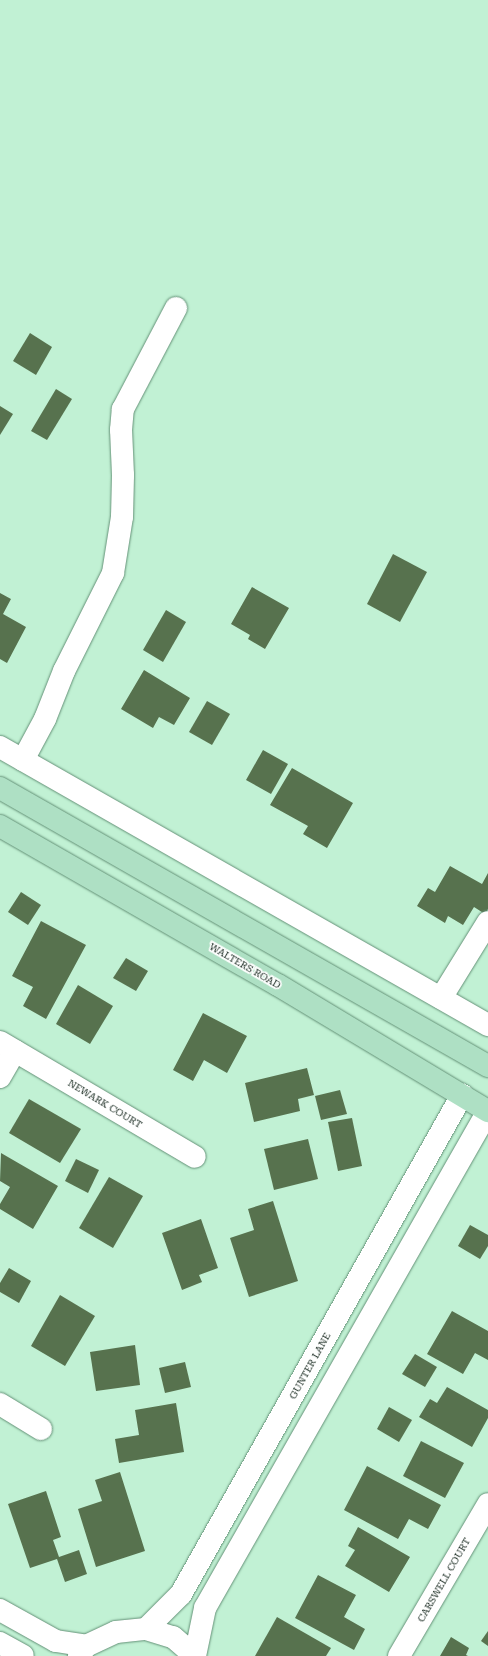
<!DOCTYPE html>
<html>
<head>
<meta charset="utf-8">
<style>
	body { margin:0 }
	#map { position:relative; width:488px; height:1656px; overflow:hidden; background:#c1f1d4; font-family:"Roboto Serif",serif }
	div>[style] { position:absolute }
	.building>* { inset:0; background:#57724e }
	.roads { filter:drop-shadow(0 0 1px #649177) drop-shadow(0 0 1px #649177) }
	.minor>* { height:22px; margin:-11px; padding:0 11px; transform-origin:11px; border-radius:11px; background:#fff }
	.major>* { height:22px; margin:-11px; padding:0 11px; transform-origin:11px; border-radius:11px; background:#aee0c4 }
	span { translate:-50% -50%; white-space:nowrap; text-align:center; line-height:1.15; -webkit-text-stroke:3.5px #fff; paint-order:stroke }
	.street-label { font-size:10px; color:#112319 }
</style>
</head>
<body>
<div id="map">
	<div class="building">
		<i style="clip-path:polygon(30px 333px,52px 347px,36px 375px,13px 361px)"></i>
		<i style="clip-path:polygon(56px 389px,72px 399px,47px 440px,31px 431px)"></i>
		<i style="clip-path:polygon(0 406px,13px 414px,0 435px)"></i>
		<i style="clip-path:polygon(393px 554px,427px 572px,400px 622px,367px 604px)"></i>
		<i style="clip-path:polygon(252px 587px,289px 608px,265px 649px,248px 639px,250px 635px,231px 624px)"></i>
		<i style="clip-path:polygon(0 593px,11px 599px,3px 614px,26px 627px,7px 663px,0 659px)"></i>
		<i style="clip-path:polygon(166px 610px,186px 622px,163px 662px,143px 650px)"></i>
		<i style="clip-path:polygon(144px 670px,190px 698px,174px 725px,159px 717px,153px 728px,121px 709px)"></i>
		<i style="clip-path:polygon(207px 701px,230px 714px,212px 745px,189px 732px)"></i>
		<i style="clip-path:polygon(263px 750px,288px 764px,271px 794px,246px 780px)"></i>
		<i style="clip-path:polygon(292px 768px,353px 803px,327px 848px,303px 834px,308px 826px,270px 805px)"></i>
		<i style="clip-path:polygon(450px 866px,482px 884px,488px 873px,488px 909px,485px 914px,474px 907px,463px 925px,448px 916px,445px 923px,417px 906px,428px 888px,435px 892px)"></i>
		<i style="clip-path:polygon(21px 892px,41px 905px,28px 925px,8px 912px)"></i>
		<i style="clip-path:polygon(41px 921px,86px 945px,46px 1019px,23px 1006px,33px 987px,12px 976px)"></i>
		<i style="clip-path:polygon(126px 958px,148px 971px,136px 991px,113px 978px)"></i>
		<i style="clip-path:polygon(78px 985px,113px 1006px,90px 1044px,56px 1024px)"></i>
		<i style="clip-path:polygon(203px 1013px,247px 1036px,227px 1073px,204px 1060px,193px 1081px,173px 1070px)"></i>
		<i style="clip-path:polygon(307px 1068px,314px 1095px,298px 1099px,300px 1111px,254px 1122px,245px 1083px)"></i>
		<i style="clip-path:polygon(340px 1090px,347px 1114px,321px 1120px,315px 1096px)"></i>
		<i style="clip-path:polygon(29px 1099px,81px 1129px,60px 1163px,9px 1133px)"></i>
		<i style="clip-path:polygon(352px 1118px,362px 1166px,338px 1171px,328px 1122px)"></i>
		<i style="clip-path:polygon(308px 1139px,318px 1179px,274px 1190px,264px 1149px)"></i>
		<i style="clip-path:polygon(1px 1153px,58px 1186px,33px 1229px,0 1209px,0 1204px,10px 1187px,0 1181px)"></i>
		<i style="clip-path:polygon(76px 1159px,99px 1170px,88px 1193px,65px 1181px)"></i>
		<i style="clip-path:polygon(109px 1177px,143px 1196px,113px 1248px,79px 1228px)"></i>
		<i style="clip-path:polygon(273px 1201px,298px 1281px,249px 1297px,230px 1238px,254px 1230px,248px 1209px)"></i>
		<i style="clip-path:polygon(201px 1219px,218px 1268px,199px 1275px,202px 1282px,182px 1290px,162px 1233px)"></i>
		<i style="clip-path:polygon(470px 1225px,488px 1235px,488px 1246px,480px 1259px,458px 1246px)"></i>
		<i style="clip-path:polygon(9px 1268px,31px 1281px,19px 1303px,0 1292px,0 1283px)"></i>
		<i style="clip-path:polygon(60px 1295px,95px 1316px,65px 1366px,31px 1346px)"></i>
		<i style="clip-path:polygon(452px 1311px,488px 1331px,488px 1360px,475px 1353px,463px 1374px,427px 1354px)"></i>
		<i style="clip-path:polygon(135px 1345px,140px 1385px,96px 1391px,90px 1352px)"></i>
		<i style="clip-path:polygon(415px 1354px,437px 1367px,425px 1387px,402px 1374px)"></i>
		<i style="clip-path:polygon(185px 1362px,191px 1387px,165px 1393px,159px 1368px)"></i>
		<i style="clip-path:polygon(447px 1387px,488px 1410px,488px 1418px,472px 1447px,419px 1417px,430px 1399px,437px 1403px)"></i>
		<i style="clip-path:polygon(176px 1403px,184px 1452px,119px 1463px,115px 1439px,139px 1435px,135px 1410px)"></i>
		<i style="clip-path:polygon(389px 1407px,412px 1420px,399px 1442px,377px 1429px)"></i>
		<i style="clip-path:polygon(421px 1441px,464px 1463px,445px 1498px,403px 1476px)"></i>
		<i style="clip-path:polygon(367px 1466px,441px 1505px,428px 1529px,409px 1519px,398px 1539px,344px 1510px)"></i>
		<i style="clip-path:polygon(120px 1472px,145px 1551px,96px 1567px,78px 1509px,102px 1501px,95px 1480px)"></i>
		<i style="clip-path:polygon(46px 1491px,61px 1537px,53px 1540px,59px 1557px,79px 1550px,87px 1574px,65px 1582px,57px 1559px,30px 1568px,8px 1504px)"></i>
		<i style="clip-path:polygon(358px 1527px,410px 1557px,389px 1592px,345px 1566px,355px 1550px,348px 1546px)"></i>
		<i style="clip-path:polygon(318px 1575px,356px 1595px,344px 1617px,365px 1629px,354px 1650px,295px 1618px)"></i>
		<i style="clip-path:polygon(277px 1617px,331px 1648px,326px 1656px,255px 1656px)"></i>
		<i style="clip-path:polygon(488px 1631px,488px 1646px,481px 1641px)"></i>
		<i style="clip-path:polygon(451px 1637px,469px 1648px,466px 1655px,468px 1656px,440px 1656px)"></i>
	</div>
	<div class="roads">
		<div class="minor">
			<i style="left:0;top:747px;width:562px;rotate:29.67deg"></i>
			<i style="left:23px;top:760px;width:47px;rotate:-61.8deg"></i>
			<i style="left:45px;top:719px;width:52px;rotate:-68.4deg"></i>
			<i style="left:64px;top:671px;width:110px;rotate:-63.4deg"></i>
			<i style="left:113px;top:573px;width:57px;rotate:-80.9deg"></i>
			<i style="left:122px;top:517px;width:42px;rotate:-88.6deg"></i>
			<i style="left:123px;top:475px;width:45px;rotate:-92.5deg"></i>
			<i style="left:121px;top:430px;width:21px;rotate:-85deg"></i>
			<i style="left:123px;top:409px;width:114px;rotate:-62.3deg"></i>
			<i style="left:441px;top:998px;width:89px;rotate:-58.3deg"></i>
			<i style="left:0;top:1042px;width:226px;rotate:30.5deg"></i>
			<i style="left:0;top:1077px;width:30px;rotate:-60deg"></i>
			<i style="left:0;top:1404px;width:48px;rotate:31.4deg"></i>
			<i style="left:0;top:1610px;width:64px;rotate:29deg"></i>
			<i style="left:56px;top:1641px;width:30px;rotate:9deg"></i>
			<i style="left:146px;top:1629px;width:49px;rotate:-45deg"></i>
			<i style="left:181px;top:1594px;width:573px;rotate:-60.61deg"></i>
			<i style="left:0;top:1643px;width:26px;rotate:29deg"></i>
			<i style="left:79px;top:1656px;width:12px;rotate:-55deg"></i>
			<i style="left:86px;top:1646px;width:33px;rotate:-25deg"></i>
			<i style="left:116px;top:1632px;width:30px;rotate:-6deg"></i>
			<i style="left:146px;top:1629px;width:28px;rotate:17deg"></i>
			<i style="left:173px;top:1637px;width:29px;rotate:41deg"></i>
			<i style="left:195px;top:1656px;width:49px;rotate:-78.2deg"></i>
			<i style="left:205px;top:1608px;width:572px;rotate:-60.34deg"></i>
			<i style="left:399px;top:1656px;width:176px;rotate:-59.6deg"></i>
		</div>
		<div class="major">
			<i style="left:0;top:788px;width:562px;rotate:29.67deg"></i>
			<i style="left:0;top:826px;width:320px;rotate:29.8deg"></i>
			<i style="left:278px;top:985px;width:245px;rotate:31deg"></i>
		</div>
	</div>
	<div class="street-label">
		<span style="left:245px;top:966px;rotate:30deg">WALTERS ROAD</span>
		<span style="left:105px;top:1104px;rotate:31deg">NEWARK COURT</span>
		<span style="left:310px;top:1366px;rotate:-61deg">GUNTER LANE</span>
		<span style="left:444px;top:1580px;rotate:-60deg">CARSWELL COURT</span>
	</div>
</div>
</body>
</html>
